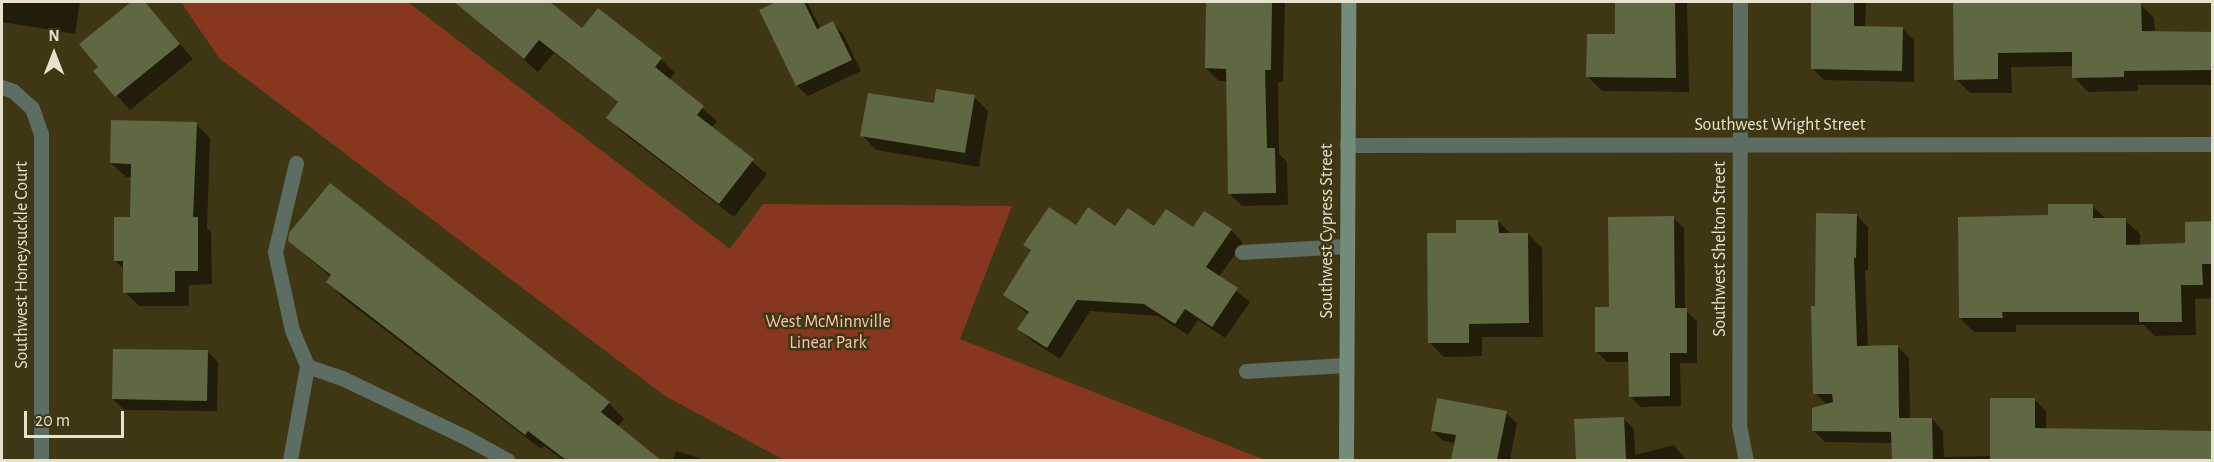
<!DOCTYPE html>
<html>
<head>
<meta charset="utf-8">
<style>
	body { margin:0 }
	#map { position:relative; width:2214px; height:462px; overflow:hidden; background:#3f3713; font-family:"Alegreya Sans",sans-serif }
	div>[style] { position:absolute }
	.green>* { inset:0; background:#87371f }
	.shadow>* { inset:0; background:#0007 }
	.building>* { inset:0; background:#606743 }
	.service>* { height:15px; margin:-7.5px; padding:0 7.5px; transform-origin:7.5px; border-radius:7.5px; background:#5d6d63 }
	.minor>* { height:15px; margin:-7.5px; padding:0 7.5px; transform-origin:7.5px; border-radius:7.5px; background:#5d6d63 }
	.secondary>* { height:15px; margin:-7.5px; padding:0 7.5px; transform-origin:7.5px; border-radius:7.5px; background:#728b7b }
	span { translate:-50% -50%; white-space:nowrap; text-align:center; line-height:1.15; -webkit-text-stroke:5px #3f3713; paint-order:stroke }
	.street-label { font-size:18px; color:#e7e2ce }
	.park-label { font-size:18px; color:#f7c4b4 }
	.frame { position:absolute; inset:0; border:3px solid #e7e2ce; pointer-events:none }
	.north { position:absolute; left:24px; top:24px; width:60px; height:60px; -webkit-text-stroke:4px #3f3713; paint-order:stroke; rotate:0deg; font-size:16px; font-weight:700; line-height:24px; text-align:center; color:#e7e2ce }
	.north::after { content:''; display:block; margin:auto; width:21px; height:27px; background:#e7e2ce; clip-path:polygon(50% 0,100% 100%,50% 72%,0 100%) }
	.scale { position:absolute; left:24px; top:411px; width:100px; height:27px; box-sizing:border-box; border:3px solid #e7e2ce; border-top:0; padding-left:8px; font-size:18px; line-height:21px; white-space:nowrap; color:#e7e2ce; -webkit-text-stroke:4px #3f3713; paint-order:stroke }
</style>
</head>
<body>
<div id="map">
	<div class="green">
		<i style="clip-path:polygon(181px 2px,408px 2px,730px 249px,763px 204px,1012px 206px,960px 339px,1265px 460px,784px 460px,665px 396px,219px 58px)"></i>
	</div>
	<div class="shadow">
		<i style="clip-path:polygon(2px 2px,80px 2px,75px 34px,2px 22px)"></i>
		<i style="clip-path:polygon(134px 2px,144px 2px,193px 59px,130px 110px,95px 71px,100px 67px,81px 44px)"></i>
		<i style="clip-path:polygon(469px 2px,548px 2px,583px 30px,661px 59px,675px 73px,669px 80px,717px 121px,711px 128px,767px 174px,734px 217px,622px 132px,608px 118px,619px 103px,554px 53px,538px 72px,464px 8px)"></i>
		<i style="clip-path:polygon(780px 2px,807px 2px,821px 29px,833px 23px,843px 34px,861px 71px,808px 96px,797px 86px,761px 11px)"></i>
		<i style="clip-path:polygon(1208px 2px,1285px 2px,1283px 82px,1278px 82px,1279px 154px,1287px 162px,1288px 205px,1242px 206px,1229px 193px,1227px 81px,1219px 81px,1206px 68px)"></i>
		<i style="clip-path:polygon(1617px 2px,1687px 2px,1689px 92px,1602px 91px,1588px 77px,1617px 36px)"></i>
		<i style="clip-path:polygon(1812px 2px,1866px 2px,1865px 28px,1902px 28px,1914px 40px,1914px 82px,1824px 80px,1812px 68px)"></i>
		<i style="clip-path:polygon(1955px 2px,2141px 2px,2141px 5px,2154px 18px,2155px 32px,2212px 33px,2212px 85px,2138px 85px,2138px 91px,2088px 92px,2074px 77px,2073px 66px,2011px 67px,2012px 93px,1970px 93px,1956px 79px)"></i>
		<i style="clip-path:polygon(974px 97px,988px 111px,979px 167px,876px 150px,862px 135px,935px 105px)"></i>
		<i style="clip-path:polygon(196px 124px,210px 138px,207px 228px,211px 232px,212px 284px,189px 285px,189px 306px,139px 306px,125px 292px,124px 269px,115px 261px,131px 219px,133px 177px,126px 177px,111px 163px)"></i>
		<i style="clip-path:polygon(2092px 206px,2107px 220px,2125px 220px,2140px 234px,2140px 246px,2187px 245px,2186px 223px,2212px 223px,2212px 298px,2195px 299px,2196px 335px,2154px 336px,2144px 325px,2016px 325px,2016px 332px,1974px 332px,1960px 318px,2050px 217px)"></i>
		<i style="clip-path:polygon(1857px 215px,1868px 227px,1868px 270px,1865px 270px,1868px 347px,1897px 346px,1909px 358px,1910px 420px,1932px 419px,1943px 431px,1944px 457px,1992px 456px,2034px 399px,2046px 411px,2046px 430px,2212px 432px,2212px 460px,1893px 460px,1893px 443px,1825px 442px,1813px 430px,1827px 405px,1815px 393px,1816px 307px)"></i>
		<i style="clip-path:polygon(1673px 218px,1684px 228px,1685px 310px,1697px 321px,1697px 363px,1680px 363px,1681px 406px,1641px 407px,1630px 396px,1630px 362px,1607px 362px,1596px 351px,1610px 309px)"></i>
		<i style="clip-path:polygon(1498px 221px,1511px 234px,1528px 234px,1542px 248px,1543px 337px,1482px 337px,1482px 356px,1444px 357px,1430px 343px,1457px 234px)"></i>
		<i style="clip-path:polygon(1077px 227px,1231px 230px,1243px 243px,1219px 277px,1250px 302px,1225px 338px,1198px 320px,1188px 335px,1158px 316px,1090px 311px,1060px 359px,1032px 341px,1019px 329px,1029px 315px,1005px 295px,1032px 252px,1025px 245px)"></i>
		<i style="clip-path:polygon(289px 241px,609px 403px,624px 419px,617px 427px,659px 460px,563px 460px,544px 446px,541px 449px,343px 298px,328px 282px,331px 277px)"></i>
		<i style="clip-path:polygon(207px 351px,218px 362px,217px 411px,124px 410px,113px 399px)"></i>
		<i style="clip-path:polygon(1506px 413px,1517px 423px,1510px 460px,1452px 460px,1455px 443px,1443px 441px,1432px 430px)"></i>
		<i style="clip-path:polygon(1623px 418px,1634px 429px,1635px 455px,1674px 445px,1686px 460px,1577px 460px,1575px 421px)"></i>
		<i style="clip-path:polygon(676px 451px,705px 460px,673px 460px)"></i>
	</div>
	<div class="building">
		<i style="clip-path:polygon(131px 2px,145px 2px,180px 44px,115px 97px,93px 71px,98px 67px,79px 44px)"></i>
		<i style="clip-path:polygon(454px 2px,550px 2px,582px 28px,598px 8px,662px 58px,655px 67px,704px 106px,697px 115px,754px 159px,719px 204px,606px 118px,618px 102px,539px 40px,524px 59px)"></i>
		<i style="clip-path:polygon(776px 2px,804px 2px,817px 29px,833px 21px,852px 60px,796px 86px,759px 10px)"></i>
		<i style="clip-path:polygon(1206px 2px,1272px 2px,1271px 70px,1265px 70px,1267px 148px,1275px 148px,1276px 193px,1228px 194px,1226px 69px,1205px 68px)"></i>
		<i style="clip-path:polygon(1615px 2px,1675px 2px,1676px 78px,1586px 77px,1587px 34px,1615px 34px)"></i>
		<i style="clip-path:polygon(1811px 2px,1854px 2px,1854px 26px,1903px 27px,1902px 71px,1811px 69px)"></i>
		<i style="clip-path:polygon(1953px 2px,2141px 3px,2142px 31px,2212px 32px,2212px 70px,2124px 71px,2124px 77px,2072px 78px,2072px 52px,1998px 53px,1998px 79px,1954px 80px)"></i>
		<i style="clip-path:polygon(936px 89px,975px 95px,965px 153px,860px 136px,868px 93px,934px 103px)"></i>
		<i style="clip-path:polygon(111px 120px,197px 122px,193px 217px,198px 217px,198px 271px,175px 271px,175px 292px,123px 293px,123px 261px,114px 261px,114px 217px,130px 217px,131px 164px,110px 163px)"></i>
		<i style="clip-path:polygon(330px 183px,610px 402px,601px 412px,661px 460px,566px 460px,528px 431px,525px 435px,326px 282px,331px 275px,288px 241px,289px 233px)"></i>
		<i style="clip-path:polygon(2048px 204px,2093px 204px,2093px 218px,2126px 218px,2126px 245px,2185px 243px,2185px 222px,2212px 221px,2212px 264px,2202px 264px,2203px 285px,2181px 285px,2182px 322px,2139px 322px,2139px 312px,2002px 312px,2003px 318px,1959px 318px,1958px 217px,2048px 215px)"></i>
		<i style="clip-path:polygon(1049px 207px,1076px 225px,1088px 207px,1115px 226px,1128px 208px,1154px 226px,1166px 209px,1193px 227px,1204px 211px,1232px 229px,1206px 267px,1238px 288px,1212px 327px,1185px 309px,1175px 324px,1144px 304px,1077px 300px,1047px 348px,1017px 329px,1029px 312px,1003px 295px,1031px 250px,1023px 245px)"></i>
		<i style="clip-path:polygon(1816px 213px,1857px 214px,1856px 258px,1854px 258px,1857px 346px,1898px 345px,1899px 418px,1932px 418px,1933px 460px,1892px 460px,1891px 432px,1812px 431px,1812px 408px,1833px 402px,1832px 394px,1813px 394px,1811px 306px,1815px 306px)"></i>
		<i style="clip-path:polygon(1674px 216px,1675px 308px,1687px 308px,1687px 353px,1670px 353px,1670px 396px,1629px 397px,1628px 352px,1595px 352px,1595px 307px,1609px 307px,1608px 217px)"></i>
		<i style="clip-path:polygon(1456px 220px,1498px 220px,1499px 233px,1528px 233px,1529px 323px,1469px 324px,1469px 343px,1428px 343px,1427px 233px,1456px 233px)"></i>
		<i style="clip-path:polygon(113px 349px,208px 350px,207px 401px,112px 399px)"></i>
		<i style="clip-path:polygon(1437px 398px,1507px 411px,1497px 460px,1451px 460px,1456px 435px,1431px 431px)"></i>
		<i style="clip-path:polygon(1990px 398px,2035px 398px,2035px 428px,2212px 431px,2212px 460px,1990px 460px)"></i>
		<i style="clip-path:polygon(1624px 417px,1626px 460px,1576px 460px,1574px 419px)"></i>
	</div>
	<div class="service">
		<i style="left:296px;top:163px;width:91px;rotate:103.3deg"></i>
		<i style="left:275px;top:252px;width:80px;rotate:77.7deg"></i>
		<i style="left:292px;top:330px;width:39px;rotate:67deg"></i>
		<i style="left:307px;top:366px;width:37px;rotate:19deg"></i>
		<i style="left:342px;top:378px;width:139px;rotate:25.6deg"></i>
		<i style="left:467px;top:438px;width:46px;rotate:28.8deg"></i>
		<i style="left:1242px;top:252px;width:104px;rotate:-3.3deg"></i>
		<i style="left:1246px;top:371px;width:100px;rotate:-3.4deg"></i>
		<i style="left:290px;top:460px;width:96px;rotate:-79.7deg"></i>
	</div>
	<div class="minor">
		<i style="left:1740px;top:2px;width:423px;rotate:90.1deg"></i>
		<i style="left:1739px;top:425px;width:36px;rotate:79deg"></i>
		<i style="left:2px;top:87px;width:12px;rotate:20deg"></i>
		<i style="left:13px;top:91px;width:25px;rotate:42deg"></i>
		<i style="left:32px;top:108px;width:28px;rotate:71deg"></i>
		<i style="left:41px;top:134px;width:326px;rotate:90deg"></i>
		<i style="left:1347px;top:145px;width:865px;rotate:-0.07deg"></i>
	</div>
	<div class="secondary">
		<i style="left:1346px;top:460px;width:458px;rotate:-89.7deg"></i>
	</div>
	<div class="street-label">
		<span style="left:1780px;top:125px">Southwest Wright Street</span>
		<span style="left:1327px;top:231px;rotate:-90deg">Southwest Cypress Street</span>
		<span style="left:1720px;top:249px;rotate:-90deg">Southwest Shelton Street</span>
		<span style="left:22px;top:265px;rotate:-90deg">Southwest Honeysuckle Court</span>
	</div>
	<div class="park-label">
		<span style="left:828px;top:333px">West McMinnville<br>Linear Park</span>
	</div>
	<div class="frame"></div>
	<div class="north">N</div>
	<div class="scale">20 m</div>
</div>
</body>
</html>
